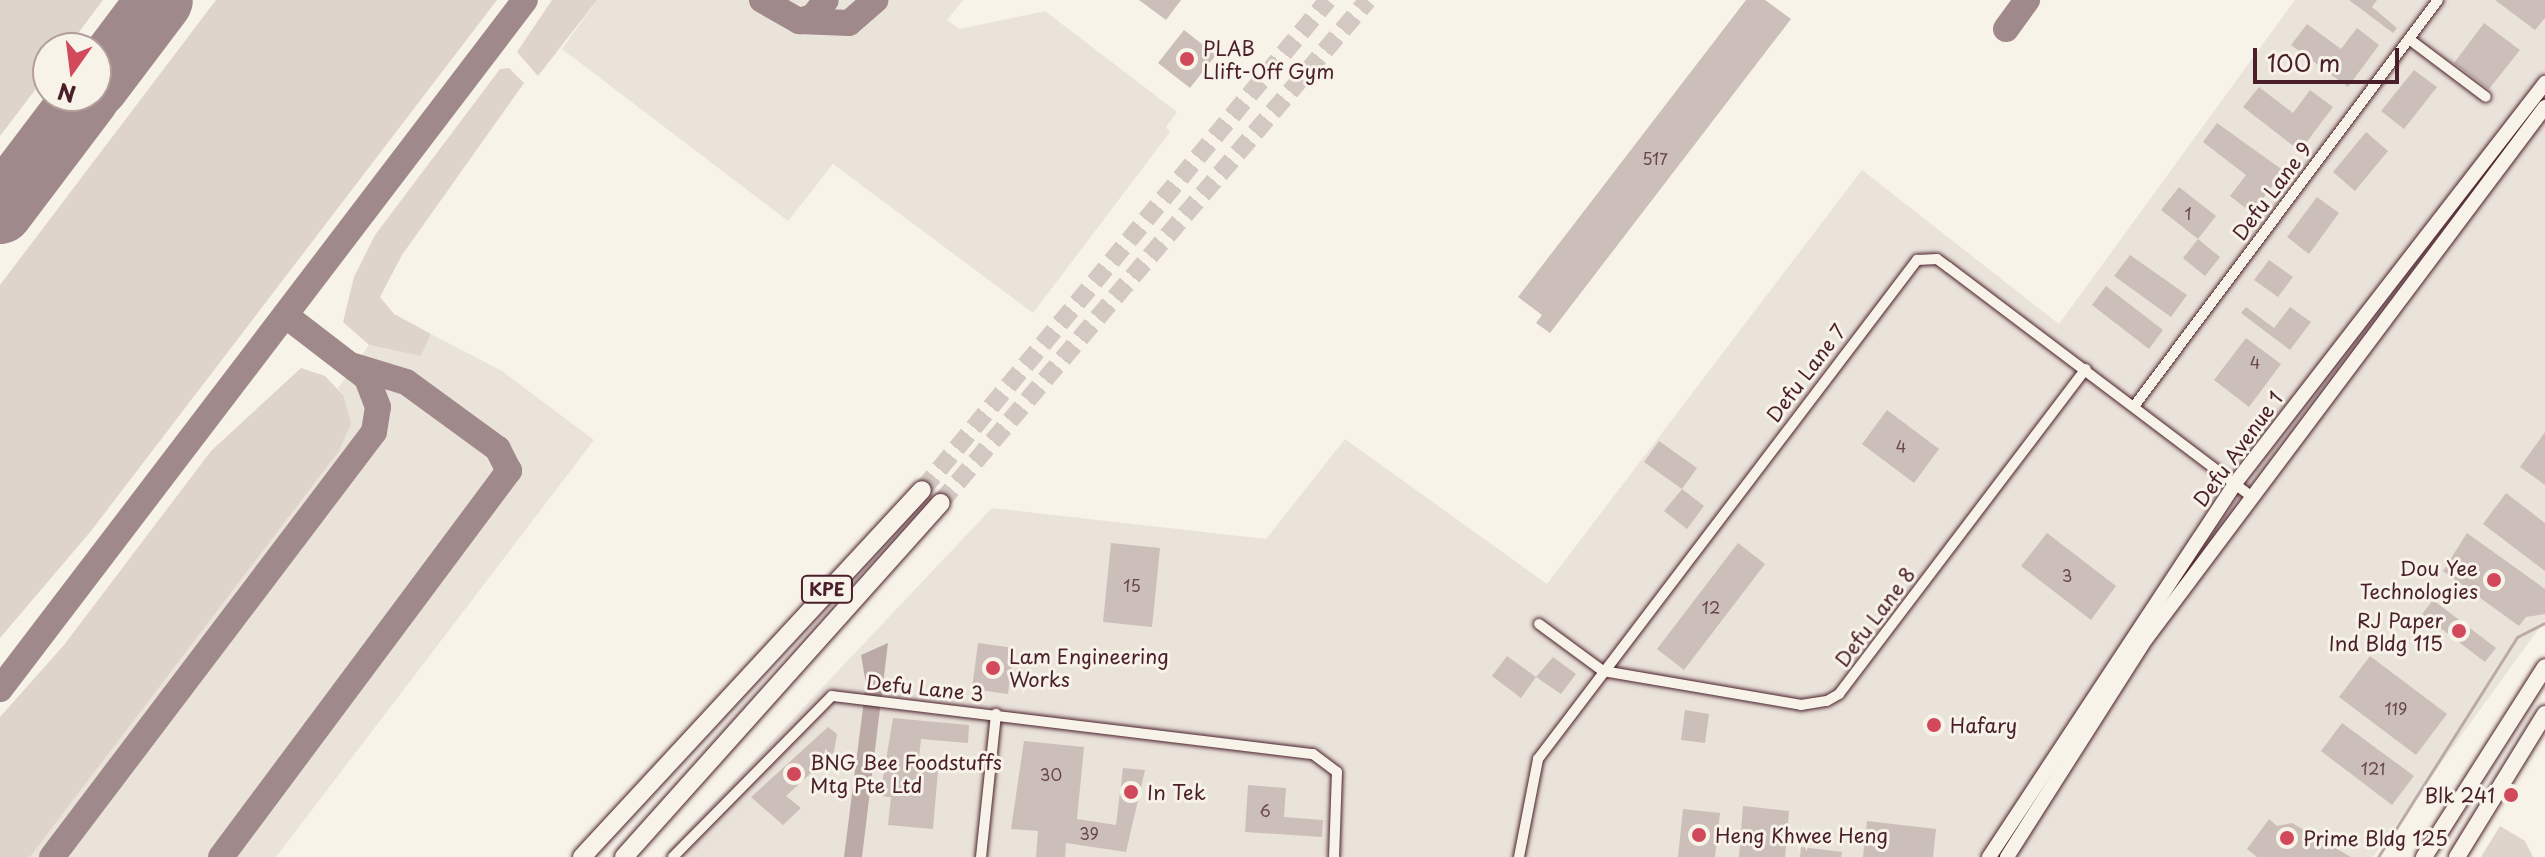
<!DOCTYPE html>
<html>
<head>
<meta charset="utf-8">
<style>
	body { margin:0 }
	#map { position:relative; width:2545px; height:857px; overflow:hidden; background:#f7f3e8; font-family:"Playpen Sans",sans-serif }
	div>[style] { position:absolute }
	.built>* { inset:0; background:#eae3da }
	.green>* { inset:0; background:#ded4cc }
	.water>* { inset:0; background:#bcaaa7 }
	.stream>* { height:3px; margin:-1.5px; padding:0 1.5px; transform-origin:1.5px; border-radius:1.5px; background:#bcaaa7 }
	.taxiway>* { height:26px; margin:-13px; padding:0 13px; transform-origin:13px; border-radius:13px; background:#a0898a }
	.runway>* { height:66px; margin:-33px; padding:0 33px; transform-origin:33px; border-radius:33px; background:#a0898a }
	.building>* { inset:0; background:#ccbfb9 }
	.motorway-tunnel>* { height:18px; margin-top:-9px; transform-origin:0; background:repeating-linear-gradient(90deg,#d4c9c2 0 18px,transparent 0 27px) }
	.roads { filter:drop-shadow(0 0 2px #4a1f2b) drop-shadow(0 0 2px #4a1f2b) }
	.minor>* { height:10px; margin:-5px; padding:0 5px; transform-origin:5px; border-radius:5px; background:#f7f3e8 }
	.secondary>* { height:14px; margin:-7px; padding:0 7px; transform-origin:7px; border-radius:7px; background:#f7f3e8 }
	.trunk>* { height:16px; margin:-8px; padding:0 8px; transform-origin:8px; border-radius:8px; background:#f7f3e8 }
	.motorway>* { height:18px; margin:-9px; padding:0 9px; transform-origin:9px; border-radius:9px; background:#f7f3e8 }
	.dots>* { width:22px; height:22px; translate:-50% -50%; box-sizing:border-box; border:4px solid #f7f3e8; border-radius:50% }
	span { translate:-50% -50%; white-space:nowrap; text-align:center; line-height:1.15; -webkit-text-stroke:6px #f7f3e8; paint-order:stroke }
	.number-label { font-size:16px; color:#6a474e }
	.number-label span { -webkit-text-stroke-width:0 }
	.shield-label span { padding:2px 6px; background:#f7f3e8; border:2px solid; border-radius:6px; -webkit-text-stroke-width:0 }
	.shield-label { font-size:18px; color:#4a1f2b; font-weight:700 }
	.poi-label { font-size:20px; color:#4a1f2b }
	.left { translate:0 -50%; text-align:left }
	.right { translate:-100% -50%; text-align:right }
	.street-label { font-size:20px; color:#4a1f2b }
	.north { position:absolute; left:32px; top:32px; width:80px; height:80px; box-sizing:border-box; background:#f7f3e8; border:2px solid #b29e9c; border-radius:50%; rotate:194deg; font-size:22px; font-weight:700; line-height:32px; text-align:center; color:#4a1f2b }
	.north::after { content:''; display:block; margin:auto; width:28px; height:36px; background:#d1495b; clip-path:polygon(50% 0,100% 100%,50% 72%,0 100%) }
	.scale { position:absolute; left:2253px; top:48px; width:146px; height:36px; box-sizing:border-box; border:4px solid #4a1f2b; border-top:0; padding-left:10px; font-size:24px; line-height:28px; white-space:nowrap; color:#4a1f2b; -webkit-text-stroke:6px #f7f3e8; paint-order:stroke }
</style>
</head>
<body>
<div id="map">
	<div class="built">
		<i style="clip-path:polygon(597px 0,963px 0,947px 20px,960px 29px,1045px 11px,1177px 112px,1166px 127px,1170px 132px,1033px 313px,833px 164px,788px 221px,562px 49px)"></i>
		<i style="clip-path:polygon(2295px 0,2545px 0,2545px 620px,2373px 857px,662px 857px,992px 508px,1266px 539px,1345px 439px,1547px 584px,1862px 170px,2059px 324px)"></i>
		<i style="clip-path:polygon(431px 334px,502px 371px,594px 440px,276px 857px,30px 857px,339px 451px,343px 395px,338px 388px,369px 345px,421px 356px)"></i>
	</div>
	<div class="green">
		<i style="clip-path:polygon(0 0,103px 0,67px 48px,48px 48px,48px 73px,0 136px)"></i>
		<i style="clip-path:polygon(216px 0,497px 0,91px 531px,0 638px,0 285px)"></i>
		<i style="clip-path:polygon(552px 0,597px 0,538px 76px,517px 52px)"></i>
		<i style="clip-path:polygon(509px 68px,524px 83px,402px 255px,380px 297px,394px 314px,431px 334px,421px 356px,369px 345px,343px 322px,354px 277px,375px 235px,500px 69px)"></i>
		<i style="clip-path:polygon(301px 368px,325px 376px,343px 395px,351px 423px,339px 451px,30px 857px,0 857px,0 717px,64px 645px,211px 451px)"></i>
		<i style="clip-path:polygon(2500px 826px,2525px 841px,2533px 857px,2481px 857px)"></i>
	</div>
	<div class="water">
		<i style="clip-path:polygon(888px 643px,862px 857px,844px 857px,866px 684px,861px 655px)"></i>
	</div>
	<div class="stream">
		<i style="left:2378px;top:857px;width:260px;rotate:-57.7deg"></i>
		<i style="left:2517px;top:637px;width:31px;rotate:-27deg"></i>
	</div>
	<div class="taxiway">
		<i style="left:762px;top:0;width:43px;rotate:29.6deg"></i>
		<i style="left:799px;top:21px;width:15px;rotate:-16deg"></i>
		<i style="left:813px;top:17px;width:21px;rotate:-53deg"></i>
		<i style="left:799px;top:21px;width:50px;rotate:2.3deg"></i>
		<i style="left:849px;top:23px;width:35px;rotate:-41deg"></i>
		<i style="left:2006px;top:29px;width:36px;rotate:-54deg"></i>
		<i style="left:0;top:689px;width:866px;rotate:-52.69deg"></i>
		<i style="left:52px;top:857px;width:533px;rotate:-52.85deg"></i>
		<i style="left:374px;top:432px;width:25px;rotate:-81deg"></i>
		<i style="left:378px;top:407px;width:31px;rotate:-111deg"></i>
		<i style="left:367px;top:378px;width:103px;rotate:-142.5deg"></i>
		<i style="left:221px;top:857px;width:482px;rotate:-53.3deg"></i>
		<i style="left:509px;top:471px;width:25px;rotate:-117deg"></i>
		<i style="left:498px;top:449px;width:114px;rotate:-143.9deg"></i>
		<i style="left:406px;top:382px;width:54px;rotate:-162.9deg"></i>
	</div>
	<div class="runway">
		<i style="left:96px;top:85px;width:106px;rotate:-53deg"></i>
		<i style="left:0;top:211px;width:144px;rotate:-52.9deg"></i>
	</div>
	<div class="building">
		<i style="clip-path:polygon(1139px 0,1181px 0,1166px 20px)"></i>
		<i style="clip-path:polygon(1746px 0,1765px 0,1791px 19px,1550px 333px,1536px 323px,1542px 315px,1518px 297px)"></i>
		<i style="clip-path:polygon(2349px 0,2377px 0,2372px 7px,2397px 28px,2393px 33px)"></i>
		<i style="clip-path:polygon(2495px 0,2545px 0,2545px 18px,2535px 30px)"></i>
		<i style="clip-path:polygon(2484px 23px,2520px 50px,2489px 89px,2454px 63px)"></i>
		<i style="clip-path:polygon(2307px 24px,2341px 49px,2357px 28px,2379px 45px,2348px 87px,2291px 45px)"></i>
		<i style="clip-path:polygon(1184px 30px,1216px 55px,1190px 88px,1158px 63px)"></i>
		<i style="clip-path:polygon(2414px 70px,2437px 87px,2404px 129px,2381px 111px)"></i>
		<i style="clip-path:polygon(2259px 87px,2293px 113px,2310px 90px,2333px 107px,2300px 151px,2243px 107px)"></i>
		<i style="clip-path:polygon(2217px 123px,2284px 171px,2252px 213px,2230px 196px,2246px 175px,2203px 142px)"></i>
		<i style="clip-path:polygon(2366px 132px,2388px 151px,2355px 191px,2333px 172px)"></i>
		<i style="clip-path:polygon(2179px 187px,2216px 216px,2198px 239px,2161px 210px)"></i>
		<i style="clip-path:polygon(2317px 197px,2339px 213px,2309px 254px,2287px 237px)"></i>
		<i style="clip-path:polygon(2198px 239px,2220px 257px,2205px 276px,2183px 258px)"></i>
		<i style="clip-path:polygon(2130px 255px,2187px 295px,2171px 317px,2114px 276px)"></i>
		<i style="clip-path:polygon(2269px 260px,2293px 277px,2278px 297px,2254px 280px)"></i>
		<i style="clip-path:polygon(2106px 286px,2163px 330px,2149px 349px,2092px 305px)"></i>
		<i style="clip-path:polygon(2246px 307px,2274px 328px,2290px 307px,2311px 322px,2290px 350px,2241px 313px)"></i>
		<i style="clip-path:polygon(2246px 338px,2281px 364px,2249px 407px,2214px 380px)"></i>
		<i style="clip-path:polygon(1887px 410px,1939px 449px,1914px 483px,1862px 444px)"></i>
		<i style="clip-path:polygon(2545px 432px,2545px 485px,2520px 467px)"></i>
		<i style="clip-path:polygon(1659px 441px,1697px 468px,1682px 489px,1644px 462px)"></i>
		<i style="clip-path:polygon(1682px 489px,1704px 506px,1687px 529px,1664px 511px)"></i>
		<i style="clip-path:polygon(2506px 493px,2545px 523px,2545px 571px,2483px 524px)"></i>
		<i style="clip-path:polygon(2047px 533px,2116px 586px,2091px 620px,2021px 566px)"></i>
		<i style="clip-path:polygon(2467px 533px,2545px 589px,2545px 614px,2526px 617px,2519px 626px,2443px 571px)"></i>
		<i style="clip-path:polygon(1111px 543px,1160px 548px,1152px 627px,1103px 622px)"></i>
		<i style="clip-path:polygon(1738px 543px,1765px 564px,1684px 670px,1657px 649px)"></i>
		<i style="clip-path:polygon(2433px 600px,2496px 648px,2485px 662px,2422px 614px)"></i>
		<i style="clip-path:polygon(978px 643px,1014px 648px,1008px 694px,972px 689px)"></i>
		<i style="clip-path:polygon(1507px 656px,1536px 677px,1521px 698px,1492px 676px)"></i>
		<i style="clip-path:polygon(2370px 656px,2447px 714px,2416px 755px,2339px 697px)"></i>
		<i style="clip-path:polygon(1553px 657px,1576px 674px,1561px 694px,1536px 677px)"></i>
		<i style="clip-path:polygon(1685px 710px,1709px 714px,1705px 743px,1681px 740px)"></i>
		<i style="clip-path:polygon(893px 718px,969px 725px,968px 743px,921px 739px,919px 758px,939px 759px,933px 829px,888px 825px,891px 797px,880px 796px)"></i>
		<i style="clip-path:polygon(2342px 723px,2414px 776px,2392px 805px,2321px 751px)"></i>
		<i style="clip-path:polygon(828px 727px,837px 734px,834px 752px,786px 796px,801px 808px,783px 825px,751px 797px)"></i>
		<i style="clip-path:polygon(1024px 741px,1084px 747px,1077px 819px,1116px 825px,1123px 768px,1145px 770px,1126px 852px,1066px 843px,1065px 857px,1036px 857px,1038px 831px,1011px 829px)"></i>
		<i style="clip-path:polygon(1248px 785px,1286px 788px,1284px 817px,1323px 820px,1322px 837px,1245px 832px)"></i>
		<i style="clip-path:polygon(1743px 806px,1789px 811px,1785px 857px,1739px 857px)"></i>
		<i style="clip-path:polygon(1683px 809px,1720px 813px,1715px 857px,1678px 857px)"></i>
		<i style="clip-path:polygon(2269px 819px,2277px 826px,2292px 823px,2351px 857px,2257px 857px,2247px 849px)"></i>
		<i style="clip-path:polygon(1867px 821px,1936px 829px,1933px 857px,1863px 857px)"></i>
		<i style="clip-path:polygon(1801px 847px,1842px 852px,1841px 857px,1800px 857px)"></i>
	</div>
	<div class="motorway-tunnel">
		<i style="left:922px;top:490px;width:636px;rotate:-50.36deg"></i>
		<i style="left:940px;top:503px;width:660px;rotate:-49.61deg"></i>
	</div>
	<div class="roads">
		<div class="minor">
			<i style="left:2409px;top:39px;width:96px;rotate:37deg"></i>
			<i style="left:2135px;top:405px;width:506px;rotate:-53.2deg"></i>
			<i style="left:1539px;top:624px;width:79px;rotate:36.3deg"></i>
			<i style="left:1603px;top:671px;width:201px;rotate:9.7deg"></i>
			<i style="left:1801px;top:705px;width:26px;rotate:-9deg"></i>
			<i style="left:1827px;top:701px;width:14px;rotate:-30deg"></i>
			<i style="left:1839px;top:694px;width:408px;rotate:-52.8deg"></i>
			<i style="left:673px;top:857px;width:226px;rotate:-45.4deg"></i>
			<i style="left:832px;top:696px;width:484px;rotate:6.9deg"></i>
			<i style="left:1313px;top:754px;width:30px;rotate:37deg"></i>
			<i style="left:1337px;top:772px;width:85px;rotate:92deg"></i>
			<i style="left:981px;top:857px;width:144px;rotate:-84deg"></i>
			<i style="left:1519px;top:857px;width:100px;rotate:-79deg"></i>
			<i style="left:1538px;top:759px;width:627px;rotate:-52.78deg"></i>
			<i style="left:1917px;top:260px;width:20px;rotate:-3deg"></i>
			<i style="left:1937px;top:259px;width:14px;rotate:36deg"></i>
			<i style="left:1948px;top:267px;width:378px;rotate:37.1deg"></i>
		</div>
		<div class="secondary">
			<i style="left:1989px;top:857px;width:449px;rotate:-56.6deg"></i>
			<i style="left:2236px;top:482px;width:505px;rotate:-52.24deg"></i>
			<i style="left:2007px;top:857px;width:259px;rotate:-57.5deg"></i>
			<i style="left:2146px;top:639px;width:665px;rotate:-53.13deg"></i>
		</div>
		<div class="trunk">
			<i style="left:2424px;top:857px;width:225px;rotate:-57.5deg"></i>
			<i style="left:2457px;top:857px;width:168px;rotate:-58.4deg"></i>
		</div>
		<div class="motorway">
			<i style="left:582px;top:857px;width:500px;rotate:-47.19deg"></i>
			<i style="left:624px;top:857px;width:475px;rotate:-48.2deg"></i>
		</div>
	</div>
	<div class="dots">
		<i style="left:1187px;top:59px;background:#d1495b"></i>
		<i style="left:2494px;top:580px;background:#d1495b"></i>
		<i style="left:2459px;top:631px;background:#d1495b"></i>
		<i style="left:993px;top:668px;background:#d1495b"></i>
		<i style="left:1934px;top:725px;background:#d1495b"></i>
		<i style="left:794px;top:774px;background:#d1495b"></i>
		<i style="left:1131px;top:792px;background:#d1495b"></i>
		<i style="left:2511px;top:795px;background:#d1495b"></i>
		<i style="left:1699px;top:835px;background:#d1495b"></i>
		<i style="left:2287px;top:838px;background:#d1495b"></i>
	</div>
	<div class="number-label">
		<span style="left:1655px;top:158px">517</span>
		<span style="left:2188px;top:213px">1</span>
		<span style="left:2255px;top:362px">4</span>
		<span style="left:1901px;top:446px">4</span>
		<span style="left:2067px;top:575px">3</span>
		<span style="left:1132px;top:585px">15</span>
		<span style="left:1711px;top:607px">12</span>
		<span style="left:2396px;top:708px">119</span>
		<span style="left:2373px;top:768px">121</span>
		<span style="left:1051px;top:774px">30</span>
		<span style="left:1265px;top:810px">6</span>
		<span style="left:1089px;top:833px">39</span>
	</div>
	<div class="shield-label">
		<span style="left:827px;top:589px">KPE</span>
	</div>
	<div class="poi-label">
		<span class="left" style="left:1203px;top:60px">PLAB<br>LIift-Off Gym</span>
		<span class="right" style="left:2478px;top:580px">Dou Yee<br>Technologies</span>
		<span class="right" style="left:2443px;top:632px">RJ Paper<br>Ind Bldg 115</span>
		<span class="left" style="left:1009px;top:668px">Lam Engineering<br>Works</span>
		<span class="left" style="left:1950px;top:725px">Hafary</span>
		<span class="left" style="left:810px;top:774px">BNG Bee Foodstuffs<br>Mtg Pte Ltd</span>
		<span class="left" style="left:1147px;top:792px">In Tek</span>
		<span class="right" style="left:2495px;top:795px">Blk 241</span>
		<span class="left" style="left:1715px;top:835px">Heng Khwee Heng</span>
		<span class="left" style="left:2303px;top:838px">Prime Bldg 125</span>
	</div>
	<div class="street-label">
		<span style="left:2272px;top:191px;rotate:-53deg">Defu Lane 9</span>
		<span style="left:1806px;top:373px;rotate:-53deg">Defu Lane 7</span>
		<span style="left:2238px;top:449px;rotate:-54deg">Defu Avenue 1</span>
		<span style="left:1875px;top:617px;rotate:-53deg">Defu Lane 8</span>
		<span style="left:925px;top:688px;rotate:6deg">Defu Lane 3</span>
	</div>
	<div class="north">N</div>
	<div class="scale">100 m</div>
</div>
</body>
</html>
